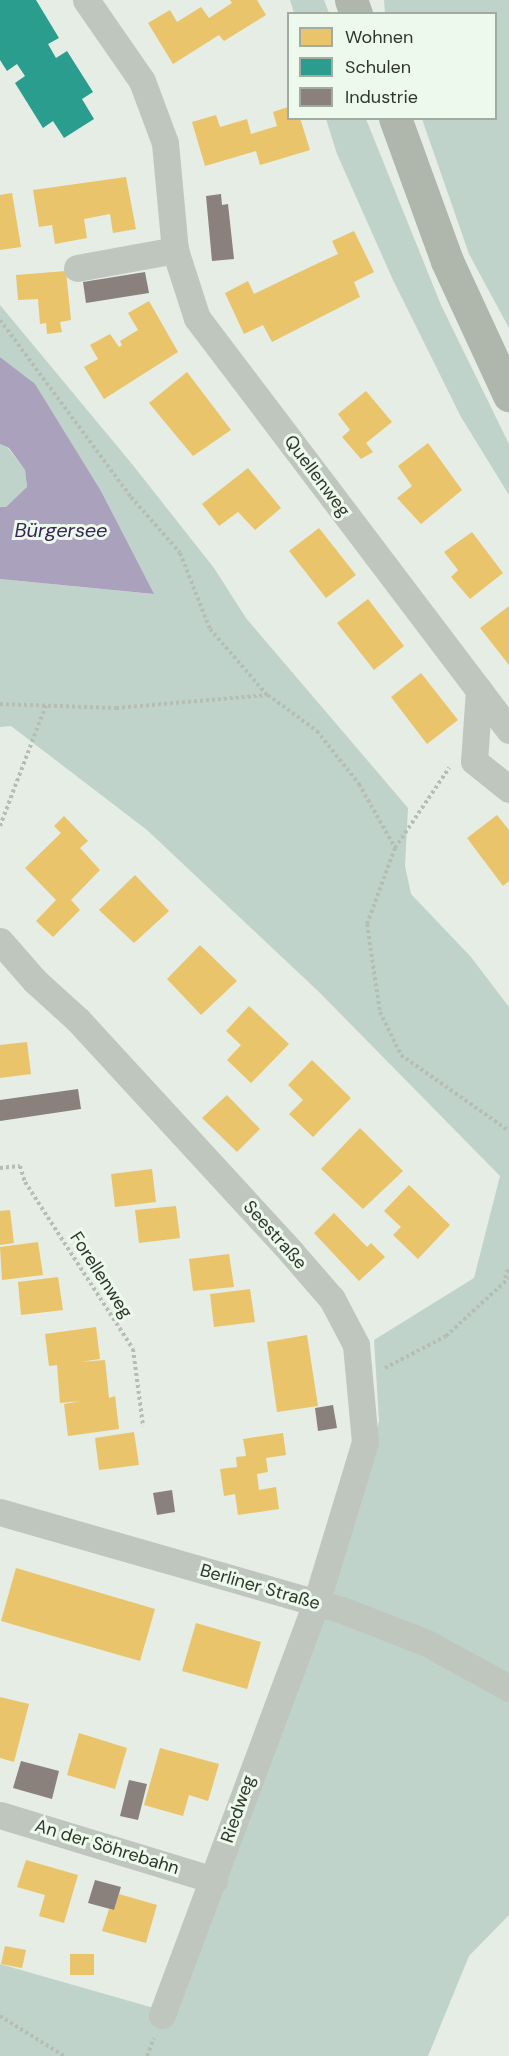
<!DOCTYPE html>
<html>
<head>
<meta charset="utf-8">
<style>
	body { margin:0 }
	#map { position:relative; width:509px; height:2056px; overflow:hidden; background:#e5ede4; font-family:"DM Sans",sans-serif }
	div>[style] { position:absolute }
	.green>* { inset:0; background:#c0d3ca }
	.water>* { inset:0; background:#aaa1bc }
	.homes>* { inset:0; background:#e9c46a }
	.schools>* { inset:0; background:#2a9d8f }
	.industry>* { inset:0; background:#8a817c }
	.path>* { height:4px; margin-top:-2px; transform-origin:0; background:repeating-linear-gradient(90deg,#b6beb4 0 3px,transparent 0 6px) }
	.street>* { height:27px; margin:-13.5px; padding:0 13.5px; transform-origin:13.5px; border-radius:13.5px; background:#bfc6bd }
	.secondary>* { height:33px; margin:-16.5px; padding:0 16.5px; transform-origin:16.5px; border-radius:16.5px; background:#afb7ad }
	span { translate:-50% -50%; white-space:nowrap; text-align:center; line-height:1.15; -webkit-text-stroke:6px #edf9ec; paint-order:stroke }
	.street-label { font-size:18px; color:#2f372b }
	.water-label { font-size:20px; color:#372454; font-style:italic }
	.legend { position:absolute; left:287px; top:12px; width:210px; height:108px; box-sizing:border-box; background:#edf9ec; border:2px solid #a1ab9f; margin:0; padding:8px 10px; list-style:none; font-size:18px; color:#2f372b }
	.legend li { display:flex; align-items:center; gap:12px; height:30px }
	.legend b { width:30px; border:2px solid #a1ab9f }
</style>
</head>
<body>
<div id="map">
	<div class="green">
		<i style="clip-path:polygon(290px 0,324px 0,329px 13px,294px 13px)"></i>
		<i style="clip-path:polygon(384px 0,509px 0,509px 328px,469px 254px,422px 119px,496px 118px,496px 14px,385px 13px)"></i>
		<i style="clip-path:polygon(326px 119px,366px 119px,441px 305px,509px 444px,509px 495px,461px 417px,393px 280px,337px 154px)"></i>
		<i style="clip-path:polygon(0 305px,132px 464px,214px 568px,246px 618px,408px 808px,405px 866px,411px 894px,471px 957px,509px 1007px,509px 1915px,469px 1956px,428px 2056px,0 2056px,0 1964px,175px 2014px,338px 1573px,379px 1421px,374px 1340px,474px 1278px,500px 1176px,320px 993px,147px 830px,11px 726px,0 727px,0 579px,153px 594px,101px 491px,35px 385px,0 357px)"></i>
		<i style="clip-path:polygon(0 444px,8px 448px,25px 470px,27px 488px,6px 507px,0 507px)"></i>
	</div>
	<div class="water">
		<i style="clip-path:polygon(0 357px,35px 384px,101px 491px,154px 594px,0 579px,0 507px,6px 507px,27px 487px,25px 470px,9px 448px,0 444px)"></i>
	</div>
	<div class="homes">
		<i style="clip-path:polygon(230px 0,257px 0,266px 15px,224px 41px,219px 35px,173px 64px,148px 23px,170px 10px,177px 22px,201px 7px,209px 18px,232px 3px)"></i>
		<i style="clip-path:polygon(288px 107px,288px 118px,300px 118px,310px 150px,260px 165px,256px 151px,205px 166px,192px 122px,216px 115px,220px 127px,247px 119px,251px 134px,277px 126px,273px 112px)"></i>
		<i style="clip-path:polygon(126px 177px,136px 229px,113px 233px,110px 214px,84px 219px,87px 238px,55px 244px,52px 225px,39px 227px,33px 190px)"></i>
		<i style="clip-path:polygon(12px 193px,21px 247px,0 250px,0 195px)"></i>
		<i style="clip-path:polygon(354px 231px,374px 272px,354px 282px,360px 297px,272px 342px,263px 325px,244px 334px,225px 293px,248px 281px,254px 294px,312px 266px,338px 254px,332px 241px)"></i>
		<i style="clip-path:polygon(66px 271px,71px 320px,60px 322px,62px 332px,47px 334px,46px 323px,40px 324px,38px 299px,18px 300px,16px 275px)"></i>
		<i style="clip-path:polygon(149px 301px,178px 352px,104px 399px,84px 367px,98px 359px,90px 345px,110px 334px,119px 347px,122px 345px,120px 341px,138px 330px,128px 313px)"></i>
		<i style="clip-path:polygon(187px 372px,231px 430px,193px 456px,149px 403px)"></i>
		<i style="clip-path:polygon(366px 391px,392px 422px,366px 443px,373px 452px,361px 459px,342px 437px,350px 430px,338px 414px)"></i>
		<i style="clip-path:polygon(428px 443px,462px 490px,421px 524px,397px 498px,412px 486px,398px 466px)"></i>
		<i style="clip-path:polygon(248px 468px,281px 508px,255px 530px,238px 512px,219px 526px,202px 504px)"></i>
		<i style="clip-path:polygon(319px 528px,356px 575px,326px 598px,289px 551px)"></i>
		<i style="clip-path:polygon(472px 532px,503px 573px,470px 599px,451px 577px,458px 570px,444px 552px)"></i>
		<i style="clip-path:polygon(368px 599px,404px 646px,374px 670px,337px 623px)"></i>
		<i style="clip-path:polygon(509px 606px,509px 665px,480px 628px)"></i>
		<i style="clip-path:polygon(421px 673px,458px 720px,427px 744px,391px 697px)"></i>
		<i style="clip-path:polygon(497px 815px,509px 830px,509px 881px,503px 886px,467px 838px)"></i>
		<i style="clip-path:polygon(64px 816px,88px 841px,80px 848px,100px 870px,71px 900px,80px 910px,53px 937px,36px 921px,56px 900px,25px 868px,61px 833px,54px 826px)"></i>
		<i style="clip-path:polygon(135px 875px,169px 911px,134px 943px,99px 910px)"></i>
		<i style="clip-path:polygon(200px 945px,237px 981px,201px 1015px,167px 979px)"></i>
		<i style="clip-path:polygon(249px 1006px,289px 1044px,251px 1083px,227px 1060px,241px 1045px,226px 1031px)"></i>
		<i style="clip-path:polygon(27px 1042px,31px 1074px,0 1078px,0 1045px)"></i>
		<i style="clip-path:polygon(312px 1060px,351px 1098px,313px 1137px,289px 1114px,303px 1100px,288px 1085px)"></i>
		<i style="clip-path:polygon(227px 1095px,260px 1129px,237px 1152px,202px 1118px)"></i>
		<i style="clip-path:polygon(360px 1128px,403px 1171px,363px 1209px,321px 1169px)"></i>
		<i style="clip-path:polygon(152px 1169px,156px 1202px,115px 1207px,111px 1174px)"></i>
		<i style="clip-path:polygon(409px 1185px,450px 1225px,418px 1259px,393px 1235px,401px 1227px,384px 1211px)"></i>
		<i style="clip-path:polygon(176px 1206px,180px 1238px,139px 1243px,135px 1210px)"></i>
		<i style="clip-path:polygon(10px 1210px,14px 1243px,0 1245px,0 1211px)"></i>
		<i style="clip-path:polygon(334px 1213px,367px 1247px,371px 1243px,385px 1257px,359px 1281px,314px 1233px)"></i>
		<i style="clip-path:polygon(38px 1242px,43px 1275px,2px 1280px,0 1247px)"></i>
		<i style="clip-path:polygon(229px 1254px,234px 1287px,193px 1291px,189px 1259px)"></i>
		<i style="clip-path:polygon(58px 1277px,63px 1310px,21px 1315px,18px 1282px)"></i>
		<i style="clip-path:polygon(250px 1289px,255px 1322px,214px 1327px,210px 1294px)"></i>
		<i style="clip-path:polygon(96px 1327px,100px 1359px,80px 1362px,105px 1360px,109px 1398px,115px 1396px,119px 1429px,68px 1436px,64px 1404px,82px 1401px,60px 1403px,57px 1365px,49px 1366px,45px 1334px)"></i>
		<i style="clip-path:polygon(307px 1335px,318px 1406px,277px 1412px,267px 1342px)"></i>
		<i style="clip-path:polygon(134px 1432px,139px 1465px,99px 1470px,95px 1438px)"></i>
		<i style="clip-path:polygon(283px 1433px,286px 1455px,266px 1458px,268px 1472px,257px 1474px,259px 1490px,276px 1487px,279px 1509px,238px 1515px,235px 1494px,224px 1496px,220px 1469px,237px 1467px,236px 1457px,246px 1456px,243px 1439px)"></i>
		<i style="clip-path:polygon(16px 1568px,155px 1609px,140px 1661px,1px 1621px)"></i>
		<i style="clip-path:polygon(196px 1623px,261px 1642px,247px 1689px,182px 1671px)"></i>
		<i style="clip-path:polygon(0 1697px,29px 1704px,14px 1762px,0 1758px)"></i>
		<i style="clip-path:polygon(79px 1733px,127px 1748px,115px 1789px,67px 1775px)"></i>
		<i style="clip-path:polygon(160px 1748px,219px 1764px,208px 1801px,189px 1795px,183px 1816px,144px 1805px)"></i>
		<i style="clip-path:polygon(26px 1860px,78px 1875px,64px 1923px,39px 1916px,45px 1895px,17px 1887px)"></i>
		<i style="clip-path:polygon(119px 1894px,157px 1905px,146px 1943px,102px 1931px,109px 1909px,114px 1910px)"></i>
		<i style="clip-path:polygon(5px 1946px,26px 1950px,22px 1968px,1px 1964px)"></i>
		<i style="clip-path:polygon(70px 1954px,94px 1954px,94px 1975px,70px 1975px)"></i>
	</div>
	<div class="schools">
		<i style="clip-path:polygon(0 0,36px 0,59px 38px,48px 44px,56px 58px,67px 51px,93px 92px,82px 99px,94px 119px,64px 138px,53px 121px,43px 128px,15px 83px,25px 76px,17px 64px,7px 71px,0 60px)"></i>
	</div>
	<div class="industry">
		<i style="clip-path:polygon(221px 194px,222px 205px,228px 204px,234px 259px,212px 261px,206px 196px)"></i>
		<i style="clip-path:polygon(145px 272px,149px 293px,86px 303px,83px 282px)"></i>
		<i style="clip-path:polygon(78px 1089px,81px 1109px,0 1121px,0 1100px)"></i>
		<i style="clip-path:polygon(333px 1405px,337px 1428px,318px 1431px,315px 1408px)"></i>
		<i style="clip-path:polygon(172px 1490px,175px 1512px,157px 1515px,153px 1493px)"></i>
		<i style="clip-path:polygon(21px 1761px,59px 1771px,52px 1799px,13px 1788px)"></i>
		<i style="clip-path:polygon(129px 1780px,147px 1784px,138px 1820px,120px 1816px)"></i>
		<i style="clip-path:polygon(95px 1880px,121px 1887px,114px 1910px,88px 1903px)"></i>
	</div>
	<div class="path">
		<i style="left:0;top:320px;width:220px;rotate:53.5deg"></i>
		<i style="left:131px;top:497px;width:74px;rotate:48.8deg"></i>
		<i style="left:180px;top:553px;width:82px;rotate:68.5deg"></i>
		<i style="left:210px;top:629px;width:87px;rotate:49.2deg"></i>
		<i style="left:0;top:704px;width:116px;rotate:2deg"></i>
		<i style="left:116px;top:708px;width:153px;rotate:-4.9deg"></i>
		<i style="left:268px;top:695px;width:61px;rotate:36.3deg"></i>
		<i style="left:317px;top:731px;width:68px;rotate:51.6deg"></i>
		<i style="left:359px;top:784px;width:73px;rotate:60.6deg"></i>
		<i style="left:395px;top:848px;width:81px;rotate:110.2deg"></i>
		<i style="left:367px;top:924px;width:89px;rotate:81.6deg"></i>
		<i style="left:380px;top:1012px;width:48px;rotate:64deg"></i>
		<i style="left:401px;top:1055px;width:132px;rotate:35.1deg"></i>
		<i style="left:0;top:826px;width:129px;rotate:-69.2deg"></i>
		<i style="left:395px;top:848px;width:97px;rotate:-56deg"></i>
		<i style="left:0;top:1168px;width:20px;rotate:-6deg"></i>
		<i style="left:20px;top:1166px;width:17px;rotate:73deg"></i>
		<i style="left:25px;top:1182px;width:199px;rotate:57.1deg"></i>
		<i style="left:133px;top:1349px;width:78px;rotate:82.6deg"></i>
		<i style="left:505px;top:1278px;width:12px;rotate:-70deg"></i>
		<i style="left:385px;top:1368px;width:69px;rotate:-27.7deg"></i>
		<i style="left:446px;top:1336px;width:86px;rotate:-42.6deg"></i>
		<i style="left:0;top:2016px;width:75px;rotate:32deg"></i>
		<i style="left:147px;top:2056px;width:19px;rotate:-69deg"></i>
	</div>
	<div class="street">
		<i style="left:86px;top:0;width:98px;rotate:55.3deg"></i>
		<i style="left:142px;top:81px;width:66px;rotate:69.6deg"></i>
		<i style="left:165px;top:143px;width:107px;rotate:84.7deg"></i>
		<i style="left:175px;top:250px;width:71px;rotate:72.1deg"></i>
		<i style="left:197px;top:318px;width:517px;rotate:52.86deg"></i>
		<i style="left:77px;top:268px;width:100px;rotate:-10.4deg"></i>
		<i style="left:479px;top:690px;width:71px;rotate:94deg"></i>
		<i style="left:474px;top:761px;width:45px;rotate:38.7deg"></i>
		<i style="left:0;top:941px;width:53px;rotate:48.8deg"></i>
		<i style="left:35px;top:981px;width:58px;rotate:42.2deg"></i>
		<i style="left:78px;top:1020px;width:316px;rotate:47.4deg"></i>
		<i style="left:292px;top:1253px;width:61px;rotate:49deg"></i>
		<i style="left:332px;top:1299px;width:52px;rotate:62.4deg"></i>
		<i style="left:356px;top:1345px;width:97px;rotate:84.7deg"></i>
		<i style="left:365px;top:1442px;width:168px;rotate:106.9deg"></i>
		<i style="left:316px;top:1603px;width:440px;rotate:110.5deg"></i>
		<i style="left:0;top:1512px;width:356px;rotate:16deg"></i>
		<i style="left:342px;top:1610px;width:89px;rotate:21.1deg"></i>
		<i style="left:425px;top:1642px;width:96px;rotate:28.7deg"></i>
		<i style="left:0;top:1815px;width:224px;rotate:16.9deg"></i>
	</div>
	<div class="secondary">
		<i style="left:351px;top:0;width:15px;rotate:70deg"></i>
		<i style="left:395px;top:118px;width:152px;rotate:70deg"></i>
		<i style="left:447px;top:261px;width:148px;rotate:65.2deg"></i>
	</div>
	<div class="street-label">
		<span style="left:317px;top:476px;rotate:53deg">Quellenweg</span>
		<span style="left:275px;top:1235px;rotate:48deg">Seestraße</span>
		<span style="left:101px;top:1275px;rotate:57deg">Forellenweg</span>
		<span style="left:260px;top:1587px;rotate:16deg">Berliner Straße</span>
		<span style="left:238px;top:1809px;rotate:-71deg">Riedweg</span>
		<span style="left:107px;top:1847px;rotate:17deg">An der Söhrebahn</span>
	</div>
	<div class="water-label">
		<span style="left:61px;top:530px">Bürgersee</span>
	</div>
	<ul class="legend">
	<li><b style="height:16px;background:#e9c46a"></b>Wohnen</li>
	<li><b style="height:16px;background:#2a9d8f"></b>Schulen</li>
	<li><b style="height:16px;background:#8a817c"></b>Industrie</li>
	</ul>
</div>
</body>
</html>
